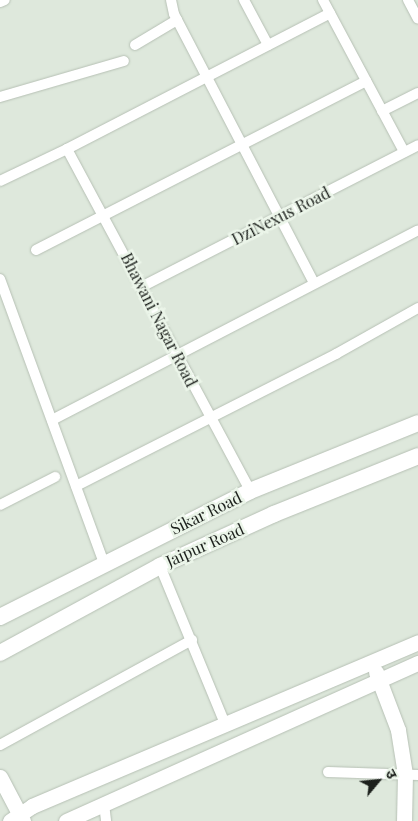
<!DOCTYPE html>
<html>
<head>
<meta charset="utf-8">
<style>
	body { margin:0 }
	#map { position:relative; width:418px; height:821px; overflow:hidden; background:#dee8dc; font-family:"Playfair Display","Noto Sans Devanagari",serif }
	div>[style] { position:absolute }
	.roads { filter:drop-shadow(0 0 1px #b6c0b4) drop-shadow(0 0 1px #b6c0b4) }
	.street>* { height:10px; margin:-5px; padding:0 5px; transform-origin:5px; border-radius:5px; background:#fff }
	.secondary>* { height:15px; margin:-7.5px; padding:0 7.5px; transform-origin:7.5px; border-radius:7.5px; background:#fff }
	.primary>* { height:16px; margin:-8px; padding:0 8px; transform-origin:8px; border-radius:8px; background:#fff }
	span { translate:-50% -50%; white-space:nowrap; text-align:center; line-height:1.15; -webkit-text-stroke:5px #ebf5e9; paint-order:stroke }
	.street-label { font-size:16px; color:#1c201c }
	.north { position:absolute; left:353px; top:756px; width:50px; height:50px; -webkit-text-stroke:4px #ebf5e9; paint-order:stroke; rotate:62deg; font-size:14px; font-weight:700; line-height:20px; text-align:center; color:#1c201c }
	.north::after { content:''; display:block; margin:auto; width:18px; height:22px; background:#1c201c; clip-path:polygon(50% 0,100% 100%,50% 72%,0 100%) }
</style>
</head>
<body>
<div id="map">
	<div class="roads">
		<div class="street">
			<i style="left:171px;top:0;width:14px;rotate:78deg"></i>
			<i style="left:174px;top:14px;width:303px;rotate:62.5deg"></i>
			<i style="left:244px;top:0;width:51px;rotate:61.9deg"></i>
			<i style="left:323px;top:0;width:172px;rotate:61.9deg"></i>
			<i style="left:408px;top:0;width:21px;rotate:62deg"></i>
			<i style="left:0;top:2px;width:5px;rotate:-22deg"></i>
			<i style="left:135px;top:45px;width:49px;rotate:-30.8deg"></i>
			<i style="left:0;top:97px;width:129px;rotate:-16.2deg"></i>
			<i style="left:382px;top:111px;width:40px;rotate:-26.6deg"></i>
			<i style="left:67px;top:149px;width:388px;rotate:61.8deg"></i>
			<i style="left:0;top:181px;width:74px;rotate:-25.5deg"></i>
			<i style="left:67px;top:149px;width:296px;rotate:-27.3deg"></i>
			<i style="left:36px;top:250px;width:371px;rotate:-27.1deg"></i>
			<i style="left:0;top:279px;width:302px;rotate:69.9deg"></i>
			<i style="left:143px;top:286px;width:309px;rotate:-27.1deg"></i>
			<i style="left:52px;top:420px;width:412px;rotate:-27.4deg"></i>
			<i style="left:76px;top:486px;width:292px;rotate:-26.9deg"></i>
			<i style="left:336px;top:354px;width:94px;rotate:-29.3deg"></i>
			<i style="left:0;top:505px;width:62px;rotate:-27deg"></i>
			<i style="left:160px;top:566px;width:171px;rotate:67.6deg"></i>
			<i style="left:0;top:745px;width:219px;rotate:-28.7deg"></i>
			<i style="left:328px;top:772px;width:90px;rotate:1.9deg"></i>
			<i style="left:104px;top:804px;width:17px;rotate:83deg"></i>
		</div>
		<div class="secondary">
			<i style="left:376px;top:672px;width:62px;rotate:69.2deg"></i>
			<i style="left:398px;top:730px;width:45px;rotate:81deg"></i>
			<i style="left:405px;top:774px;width:47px;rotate:91.2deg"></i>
			<i style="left:0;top:777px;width:50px;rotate:62.4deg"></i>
			<i style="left:10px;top:821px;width:27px;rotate:-34deg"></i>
			<i style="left:32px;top:806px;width:419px;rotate:-23deg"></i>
			<i style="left:66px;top:821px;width:386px;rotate:-24.2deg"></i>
		</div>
		<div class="primary">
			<i style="left:0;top:617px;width:280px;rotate:-26.7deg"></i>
			<i style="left:250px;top:491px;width:181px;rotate:-22deg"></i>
			<i style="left:0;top:653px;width:182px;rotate:-28.5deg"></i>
			<i style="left:160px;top:566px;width:125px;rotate:-24.5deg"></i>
			<i style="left:274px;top:514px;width:155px;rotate:-21.9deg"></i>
		</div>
	</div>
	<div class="street-label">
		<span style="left:281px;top:216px;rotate:-27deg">DziNexus Road</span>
		<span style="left:159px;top:320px;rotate:63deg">Bhawani Nagar Road</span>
		<span style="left:206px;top:513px;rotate:-26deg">Sikar Road</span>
		<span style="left:205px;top:545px;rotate:-24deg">Jaipur Road</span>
	</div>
	<div class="north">उ</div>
</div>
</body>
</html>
